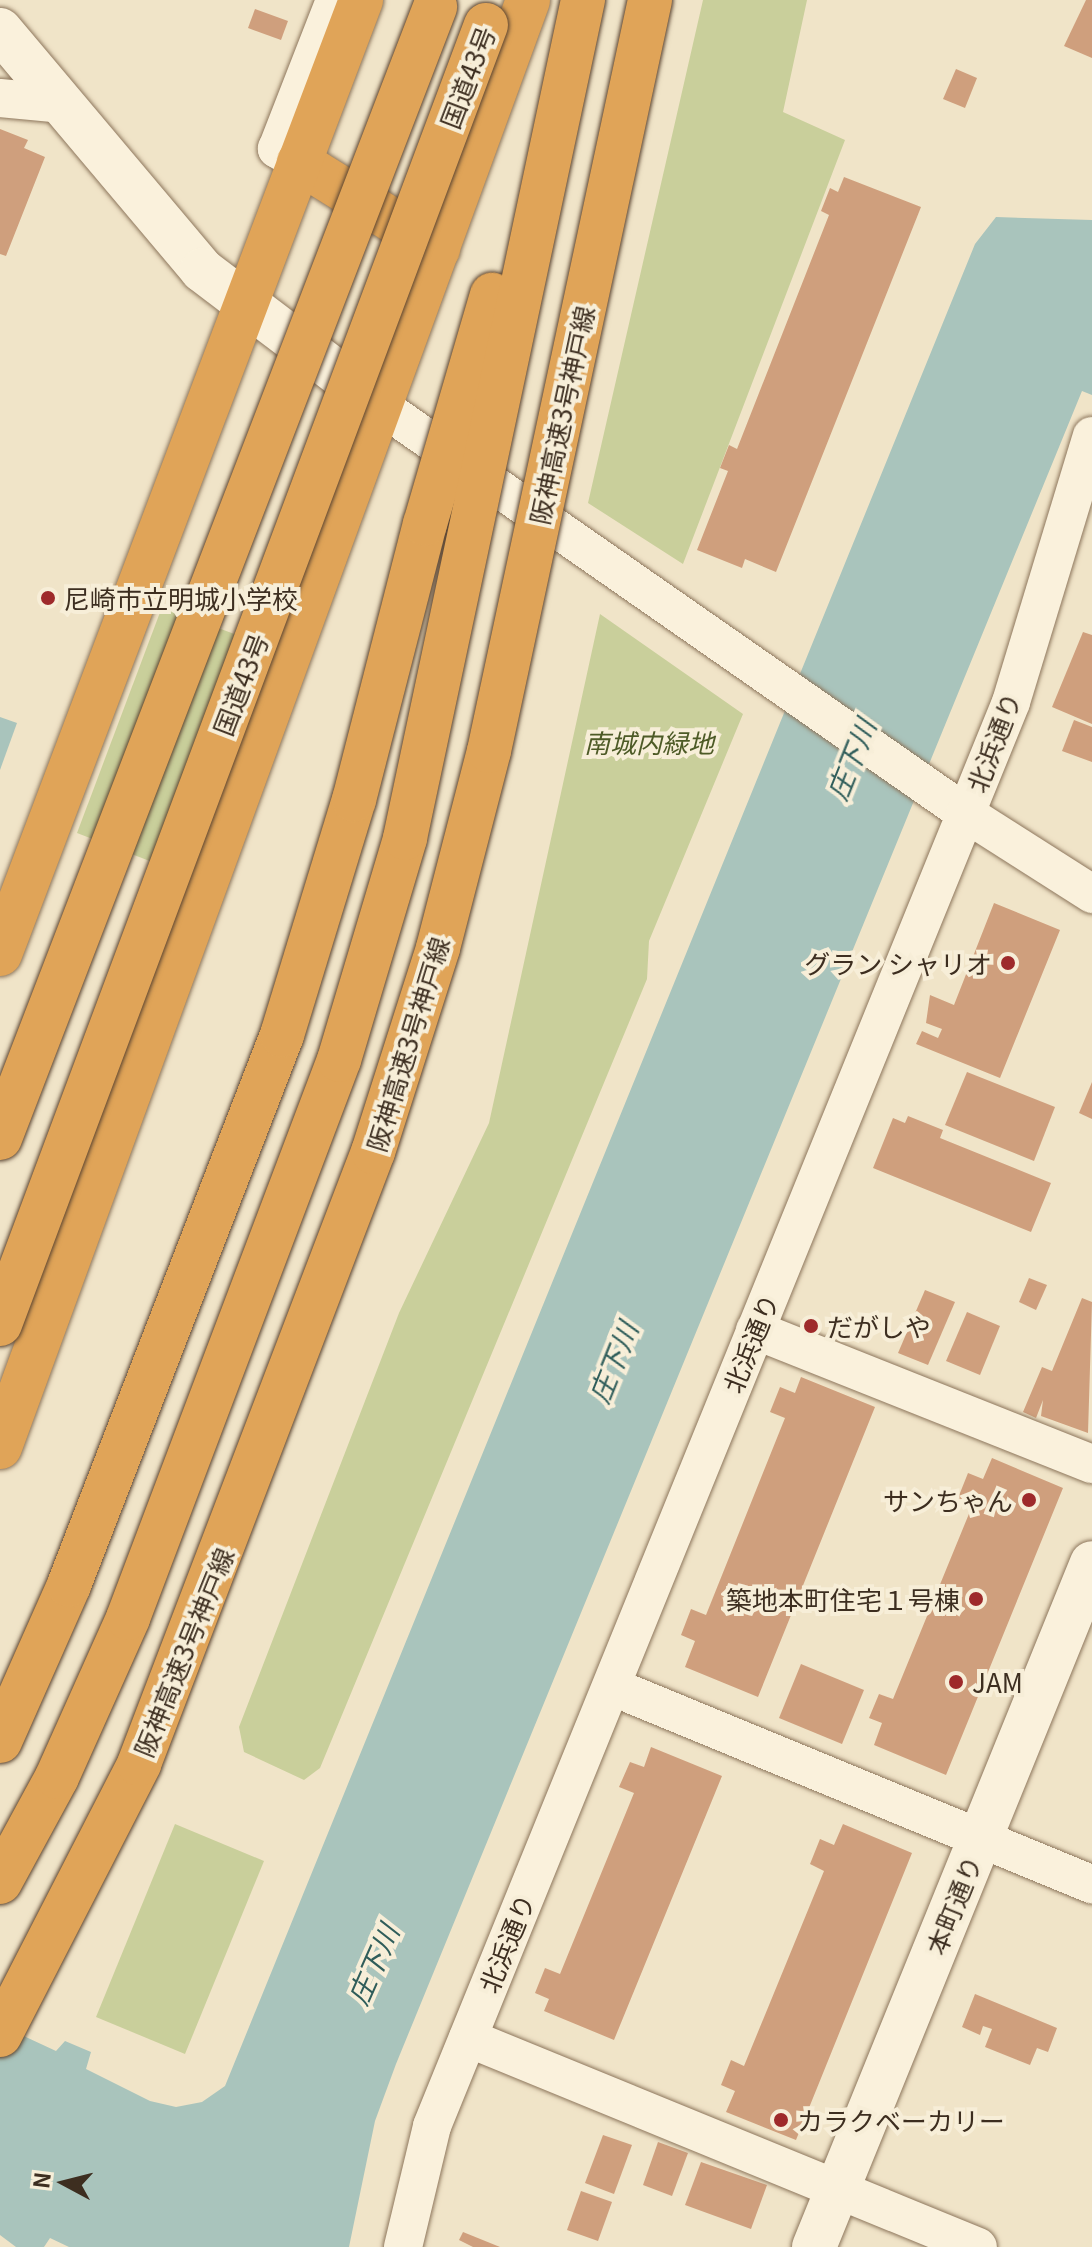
<!DOCTYPE html>
<html>
<head>
<meta charset="utf-8">
<style>
	body { margin:0 }
	#map { position:relative; width:1092px; height:2247px; overflow:hidden; background:#f0e4c8; font-family:Georgia,"Noto Sans JP",serif }
	div>[style] { position:absolute }
	.green>* { inset:0; background:#c9cf9b }
	.water>* { inset:0; background:#a9c4bc }
	.building>* { inset:0; background:#cf9f7d }
	.roads { filter:drop-shadow(0 0 2px #8d765c) drop-shadow(0 0 2px #8d765c) }
	.street>* { height:38px; margin:-19px; padding:0 19px; transform-origin:19px; border-radius:19px; background:#faf1dc }
	.secondary>* { height:44px; margin:-22px; padding:0 22px; transform-origin:22px; border-radius:22px; background:#faf1dc }
	.highway>* { height:44px; margin:-22px; padding:0 22px; transform-origin:22px; border-radius:22px; background:#e0a458 }
	.bridges { filter:drop-shadow(0 0 2px #5b4430) drop-shadow(0 0 2px #5b4430) }
	.highway-bridge>* { height:44px; margin:-22px; padding:0 22px; transform-origin:22px; border-radius:22px; background:#e0a458 }
	.dots>* { width:22px; height:22px; translate:-50% -50%; box-sizing:border-box; border:4px solid #f7eed8; border-radius:50% }
	span { translate:-50% -50%; white-space:nowrap; text-align:center; line-height:1.15; -webkit-text-stroke:8px #f7eed8; paint-order:stroke }
	.street-label { font-size:26px; color:#3d2e20 }
	.poi-label { font-size:26px; color:#3d2e20 }
	.left { translate:0 -50%; text-align:left }
	.right { translate:-100% -50%; text-align:right }
	.park-label { font-size:26px; color:#4d5a26; font-style:italic }
	.water-label { font-size:28px; color:#2f5d5a; font-style:italic }
	.north { position:absolute; left:24px; top:2143px; width:80px; height:80px; -webkit-text-stroke:6px #f7eed8; paint-order:stroke; rotate:277deg; font-size:22px; font-weight:700; line-height:32px; text-align:center; color:#3d2e20 }
	.north::after { content:''; display:block; margin:auto; width:28px; height:36px; background:#3d2e20; clip-path:polygon(50% 0,100% 100%,50% 72%,0 100%) }
</style>
</head>
<body>
<div id="map">
	<div class="green">
		<i style="clip-path:polygon(703px 0,807px 0,783px 112px,845px 140px,683px 564px,588px 503px)"></i>
		<i style="clip-path:polygon(162px 607px,245px 638px,160px 865px,77px 833px)"></i>
		<i style="clip-path:polygon(600px 614px,743px 714px,649px 941px,647px 979px,320px 1768px,304px 1780px,244px 1752px,239px 1727px,399px 1313px,489px 1123px)"></i>
		<i style="clip-path:polygon(175px 1824px,264px 1861px,185px 2054px,96px 2017px)"></i>
	</div>
	<div class="water">
		<i style="clip-path:polygon(996px 217px,1092px 220px,1092px 395px,1082px 391px,396px 2064px,375px 2121px,349px 2247px,69px 2247px,50px 2238px,44px 2247px,16px 2247px,0 2235px,0 2025px,56px 2051px,65px 2041px,91px 2052px,86px 2069px,150px 2101px,176px 2107px,202px 2102px,225px 2086px,975px 244px)"></i>
		<i style="clip-path:polygon(0 717px,17px 723px,0 770px)"></i>
	</div>
	<div class="building">
		<i style="clip-path:polygon(1086px 0,1092px 0,1092px 58px,1064px 46px)"></i>
		<i style="clip-path:polygon(255px 9px,288px 21px,281px 40px,248px 28px)"></i>
		<i style="clip-path:polygon(956px 69px,977px 78px,965px 108px,943px 99px)"></i>
		<i style="clip-path:polygon(0 129px,28px 140px,24px 148px,45px 157px,6px 256px,0 254px)"></i>
		<i style="clip-path:polygon(844px 177px,921px 207px,776px 572px,745px 559px,742px 568px,697px 550px,728px 471px,720px 468px,729px 445px,737px 449px,829px 215px,821px 211px,830px 188px,838px 192px)"></i>
		<i style="clip-path:polygon(1083px 632px,1092px 635px,1092px 724px,1052px 707px)"></i>
		<i style="clip-path:polygon(1074px 720px,1092px 727px,1092px 762px,1062px 751px)"></i>
		<i style="clip-path:polygon(994px 903px,1060px 930px,1000px 1078px,916px 1044px,922px 1031px,938px 1038px,942px 1029px,926px 1023px,930px 995px,954px 1005px)"></i>
		<i style="clip-path:polygon(967px 1072px,1055px 1107px,1034px 1161px,945px 1125px)"></i>
		<i style="clip-path:polygon(1092px 1082px,1092px 1119px,1079px 1113px)"></i>
		<i style="clip-path:polygon(908px 1116px,943px 1130px,940px 1138px,1051px 1183px,1031px 1232px,873px 1168px,893px 1118px,905px 1123px)"></i>
		<i style="clip-path:polygon(1029px 1278px,1047px 1285px,1036px 1310px,1019px 1302px)"></i>
		<i style="clip-path:polygon(925px 1290px,955px 1302px,928px 1365px,898px 1353px)"></i>
		<i style="clip-path:polygon(1082px 1298px,1092px 1302px,1088px 1433px,1041px 1416px,1043px 1400px,1036px 1418px,1023px 1412px,1042px 1367px,1052px 1371px)"></i>
		<i style="clip-path:polygon(967px 1312px,1000px 1326px,980px 1375px,946px 1361px)"></i>
		<i style="clip-path:polygon(801px 1377px,875px 1407px,758px 1697px,685px 1667px,695px 1641px,681px 1635px,691px 1609px,706px 1615px,785px 1418px,770px 1412px,780px 1387px,795px 1393px)"></i>
		<i style="clip-path:polygon(992px 1458px,1063px 1488px,946px 1775px,874px 1745px,882px 1723px,869px 1718px,879px 1694px,893px 1699px,973px 1504px,958px 1498px,968px 1473px,983px 1479px)"></i>
		<i style="clip-path:polygon(801px 1664px,864px 1690px,842px 1744px,779px 1718px)"></i>
		<i style="clip-path:polygon(651px 1747px,722px 1776px,614px 2040px,544px 2011px,549px 1999px,535px 1993px,545px 1968px,560px 1974px,634px 1793px,619px 1787px,630px 1762px,644px 1767px)"></i>
		<i style="clip-path:polygon(843px 1824px,912px 1853px,796px 2140px,726px 2112px,735px 2091px,721px 2085px,731px 2060px,744px 2066px,824px 1871px,810px 1864px,820px 1839px,834px 1845px)"></i>
		<i style="clip-path:polygon(975px 1994px,1057px 2028px,1048px 2052px,1037px 2048px,1030px 2065px,985px 2047px,992px 2029px,983px 2026px,980px 2035px,962px 2027px)"></i>
		<i style="clip-path:polygon(603px 2135px,632px 2145px,614px 2194px,585px 2183px)"></i>
		<i style="clip-path:polygon(658px 2142px,688px 2153px,672px 2196px,643px 2185px)"></i>
		<i style="clip-path:polygon(701px 2162px,767px 2185px,751px 2229px,685px 2205px)"></i>
		<i style="clip-path:polygon(581px 2191px,612px 2202px,598px 2241px,567px 2230px)"></i>
		<i style="clip-path:polygon(463px 2232px,500px 2247px,473px 2247px,459px 2240px)"></i>
	</div>
	<div class="roads">
		<div class="street">
			<i style="left:0;top:98px;width:64px;rotate:5.4deg"></i>
			<i style="left:299px;top:162px;width:26px;rotate:-149deg"></i>
			<i style="left:277px;top:149px;width:160px;rotate:-68.7deg"></i>
			<i style="left:382px;top:407px;width:710px;rotate:34.85deg"></i>
			<i style="left:965px;top:813px;width:151px;rotate:32.5deg"></i>
			<i style="left:755px;top:1330px;width:363px;rotate:21.7deg"></i>
			<i style="left:630px;top:1694px;width:500px;rotate:22.4deg"></i>
			<i style="left:468px;top:2038px;width:551px;rotate:22.28deg"></i>
			<i style="left:403px;top:2247px;width:124px;rotate:-76.5deg"></i>
			<i style="left:432px;top:2126px;width:1537px;rotate:-67.87deg"></i>
			<i style="left:1011px;top:702px;width:278px;rotate:-73.1deg"></i>
		</div>
		<div class="secondary">
			<i style="left:0;top:30px;width:314px;rotate:49.9deg"></i>
			<i style="left:202px;top:270px;width:223px;rotate:37.2deg"></i>
			<i style="left:814px;top:2247px;width:738px;rotate:-67.88deg"></i>
		</div>
		<div class="highway">
			<i style="left:299px;top:162px;width:164px;rotate:32deg"></i>
			<i style="left:0;top:954px;width:1020px;rotate:-69.27deg"></i>
			<i style="left:0;top:1447px;width:1540px;rotate:-69.95deg"></i>
		</div>
	</div>
	<div class="bridges">
		<div class="highway-bridge">
			<i style="left:0;top:1138px;width:1212px;rotate:-68.96deg"></i>
			<i style="left:0;top:1324px;width:1387px;rotate:-69.49deg"></i>
			<i style="left:0;top:1741px;width:171px;rotate:-66.1deg"></i>
			<i style="left:69px;top:1585px;width:590px;rotate:-68.83deg"></i>
			<i style="left:282px;top:1035px;width:246px;rotate:-73deg"></i>
			<i style="left:354px;top:800px;width:285px;rotate:-75.6deg"></i>
			<i style="left:425px;top:524px;width:239px;rotate:-73.7deg"></i>
			<i style="left:0;top:1882px;width:119px;rotate:-61.5deg"></i>
			<i style="left:57px;top:1777px;width:174px;rotate:-65.9deg"></i>
			<i style="left:128px;top:1618px;width:597px;rotate:-69.29deg"></i>
			<i style="left:339px;top:1060px;width:232px;rotate:-73.4deg"></i>
			<i style="left:405px;top:838px;width:857px;rotate:-78.01deg"></i>
			<i style="left:0;top:2035px;width:305px;rotate:-62.8deg"></i>
			<i style="left:139px;top:1764px;width:655px;rotate:-69.08deg"></i>
			<i style="left:373px;top:1152px;width:214px;rotate:-72.3deg"></i>
			<i style="left:438px;top:948px;width:203px;rotate:-75.5deg"></i>
			<i style="left:489px;top:751px;width:768px;rotate:-77.9deg"></i>
		</div>
	</div>
	<div class="dots">
		<i style="left:48px;top:598px;background:#9e2a2b"></i>
		<i style="left:1008px;top:963px;background:#9e2a2b"></i>
		<i style="left:811px;top:1326px;background:#9e2a2b"></i>
		<i style="left:1029px;top:1500px;background:#9e2a2b"></i>
		<i style="left:976px;top:1599px;background:#9e2a2b"></i>
		<i style="left:956px;top:1682px;background:#9e2a2b"></i>
		<i style="left:781px;top:2120px;background:#9e2a2b"></i>
	</div>
	<div class="street-label">
		<span style="left:467px;top:77px;rotate:-69deg">国道43号</span>
		<span style="left:561px;top:415px;rotate:-78deg">阪神高速3号神戸線</span>
		<span style="left:240px;top:684px;rotate:-69deg">国道43号</span>
		<span style="left:993px;top:742px;rotate:-69deg">北浜通り</span>
		<span style="left:407px;top:1044px;rotate:-73deg">阪神高速3号神戸線</span>
		<span style="left:750px;top:1343px;rotate:-68deg">北浜通り</span>
		<span style="left:183px;top:1652px;rotate:-68deg">阪神高速3号神戸線</span>
		<span style="left:953px;top:1905px;rotate:-68deg">本町通り</span>
		<span style="left:506px;top:1943px;rotate:-68deg">北浜通り</span>
	</div>
	<div class="poi-label">
		<span class="left" style="left:64px;top:598px">尼崎市立明城小学校</span>
		<span class="right" style="left:992px;top:963px">グラン シャリオ</span>
		<span class="left" style="left:827px;top:1326px">だがしや</span>
		<span class="right" style="left:1013px;top:1500px">サンちゃん</span>
		<span class="right" style="left:960px;top:1599px">築地本町住宅１号棟</span>
		<span class="left" style="left:972px;top:1682px">JAM</span>
		<span class="left" style="left:797px;top:2120px">カラクベーカリー</span>
	</div>
	<div class="park-label">
		<span style="left:649px;top:742px">南城内緑地</span>
	</div>
	<div class="water-label">
		<span style="left:850px;top:759px;rotate:-68deg">庄下川</span>
		<span style="left:612px;top:1362px;rotate:-68deg">庄下川</span>
		<span style="left:372px;top:1964px;rotate:-66deg">庄下川</span>
	</div>
	<div class="north">N</div>
</div>
</body>
</html>
